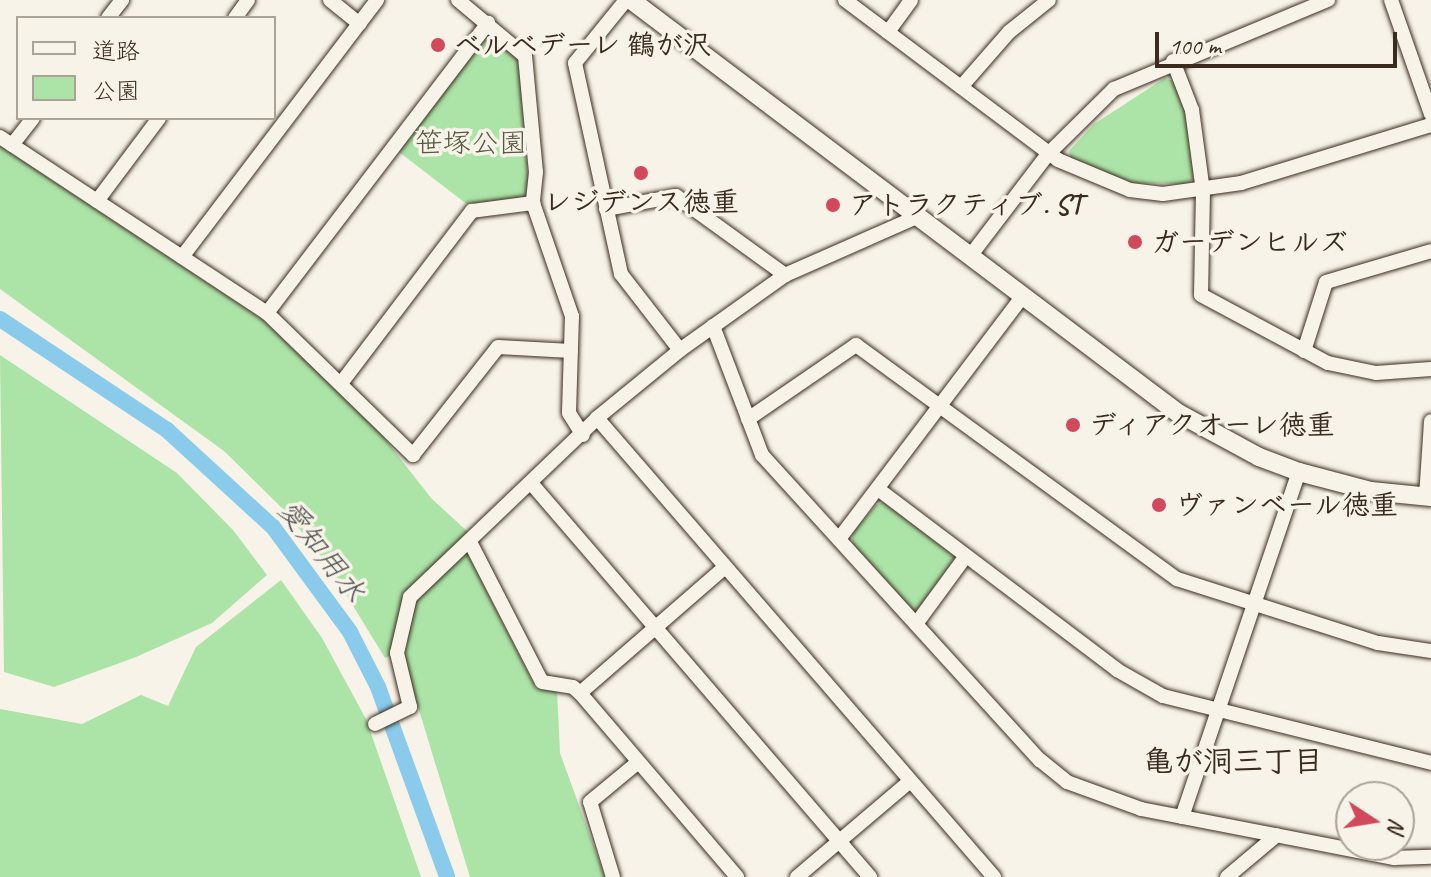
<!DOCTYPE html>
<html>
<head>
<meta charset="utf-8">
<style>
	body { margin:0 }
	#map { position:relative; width:1431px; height:877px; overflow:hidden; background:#f7f3e8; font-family:Caveat,"Klee One",sans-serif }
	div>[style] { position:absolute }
	.green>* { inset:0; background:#ace4a8 }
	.canal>* { height:16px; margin:-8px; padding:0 8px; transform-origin:8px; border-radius:8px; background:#8acbeb }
	.roads { filter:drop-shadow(0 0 2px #3b2a1e) drop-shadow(0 0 2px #3b2a1e) }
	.minor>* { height:14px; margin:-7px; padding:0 7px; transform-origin:7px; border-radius:7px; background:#f7f3e8 }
	.tertiary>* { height:18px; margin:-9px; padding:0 9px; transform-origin:9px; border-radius:9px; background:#f7f3e8 }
	.dots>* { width:22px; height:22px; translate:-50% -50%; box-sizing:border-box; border:4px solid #f7f3e8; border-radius:50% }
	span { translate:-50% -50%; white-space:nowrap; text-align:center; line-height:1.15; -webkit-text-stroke:7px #f7f3e8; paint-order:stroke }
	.poi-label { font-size:28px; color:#3b2a1e; font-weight:700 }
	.left { translate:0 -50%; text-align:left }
	.park-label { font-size:28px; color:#575840 }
	.water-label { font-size:30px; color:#4f5251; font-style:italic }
	.neighbourhood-label { font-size:30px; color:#3b2a1e; font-weight:700 }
	.legend { position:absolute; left:16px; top:16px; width:260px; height:104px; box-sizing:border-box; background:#f7f3e8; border:2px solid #aca397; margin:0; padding:10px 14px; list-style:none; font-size:24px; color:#3b2a1e }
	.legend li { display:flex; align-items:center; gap:16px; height:40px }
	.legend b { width:40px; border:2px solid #aca397 }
	.north { position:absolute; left:1335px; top:781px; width:80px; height:80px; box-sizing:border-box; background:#f7f3e8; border:2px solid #aca397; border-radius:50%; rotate:102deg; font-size:22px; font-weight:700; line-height:32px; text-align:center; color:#3b2a1e }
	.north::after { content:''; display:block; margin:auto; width:28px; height:36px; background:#d1495b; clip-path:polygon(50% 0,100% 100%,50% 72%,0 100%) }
	.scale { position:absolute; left:1155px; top:32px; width:242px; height:36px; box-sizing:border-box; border:4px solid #3b2a1e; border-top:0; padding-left:10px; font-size:24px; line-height:28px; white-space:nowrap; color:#3b2a1e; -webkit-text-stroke:6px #f7f3e8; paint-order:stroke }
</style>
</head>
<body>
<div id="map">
	<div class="green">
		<i style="clip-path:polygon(487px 36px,496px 36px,519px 60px,529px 190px,523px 197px,468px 205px,399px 152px)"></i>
		<i style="clip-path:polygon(1165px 78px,1173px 81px,1186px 113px,1194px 177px,1188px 184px,1131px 183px,1071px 159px,1069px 151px,1094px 124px)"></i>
		<i style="clip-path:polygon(0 146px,265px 321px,371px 421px,431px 498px,468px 532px,407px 591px,392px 655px,385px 658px,328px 565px,285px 511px,224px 451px,0 289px)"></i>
		<i style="clip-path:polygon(0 355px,177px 473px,233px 530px,267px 575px,212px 623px,136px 657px,54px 687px,4px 672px)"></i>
		<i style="clip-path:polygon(884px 502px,955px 557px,920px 609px,912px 610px,853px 544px,852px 534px,876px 505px)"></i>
		<i style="clip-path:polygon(467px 553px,536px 688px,557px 690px,560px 753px,605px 877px,470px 877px,404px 661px,415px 599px)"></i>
		<i style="clip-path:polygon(281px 580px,322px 638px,366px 719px,421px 877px,0 877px,0 709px,82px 724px,141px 695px,168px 706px,196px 647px)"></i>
	</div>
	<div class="canal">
		<i style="left:0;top:319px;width:201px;rotate:33.6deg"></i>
		<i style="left:167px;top:430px;width:144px;rotate:42.5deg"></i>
		<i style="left:273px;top:527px;width:130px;rotate:53.7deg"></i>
		<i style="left:350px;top:632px;width:62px;rotate:63deg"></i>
		<i style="left:378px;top:687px;width:202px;rotate:70deg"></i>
	</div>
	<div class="roads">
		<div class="minor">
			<i style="left:330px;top:0;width:38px;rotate:39deg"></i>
			<i style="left:458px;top:0;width:87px;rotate:39.9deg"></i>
			<i style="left:525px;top:56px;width:117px;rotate:84.6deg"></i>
			<i style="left:536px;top:172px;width:31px;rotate:96deg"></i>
			<i style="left:533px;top:203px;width:120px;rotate:71deg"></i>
			<i style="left:572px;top:316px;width:97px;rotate:91.8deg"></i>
			<i style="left:569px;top:413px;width:26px;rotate:58deg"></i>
			<i style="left:626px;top:0;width:81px;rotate:129deg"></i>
			<i style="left:575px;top:63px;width:216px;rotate:77.7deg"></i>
			<i style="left:621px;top:274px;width:96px;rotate:52.2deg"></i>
			<i style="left:845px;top:0;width:266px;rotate:36.9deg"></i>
			<i style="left:1058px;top:160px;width:78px;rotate:22.6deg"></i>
			<i style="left:1130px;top:190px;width:33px;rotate:7deg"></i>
			<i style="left:1163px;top:194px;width:79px;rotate:-8deg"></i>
			<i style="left:1241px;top:183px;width:199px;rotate:-17deg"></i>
			<i style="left:1391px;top:0;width:121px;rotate:70.7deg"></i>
			<i style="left:108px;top:18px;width:23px;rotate:-52deg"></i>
			<i style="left:235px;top:18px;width:22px;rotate:-54deg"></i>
			<i style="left:888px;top:32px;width:39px;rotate:-54deg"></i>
			<i style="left:1173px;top:61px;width:53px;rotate:68.8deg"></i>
			<i style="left:1192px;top:110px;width:82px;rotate:82.3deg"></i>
			<i style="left:1203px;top:191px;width:104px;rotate:91.1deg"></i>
			<i style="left:1201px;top:295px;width:144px;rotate:28.2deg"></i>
			<i style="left:1328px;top:363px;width:49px;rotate:11.8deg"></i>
			<i style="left:1376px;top:373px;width:55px;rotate:-4.2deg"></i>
			<i style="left:961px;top:87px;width:73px;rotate:-48.9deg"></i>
			<i style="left:1009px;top:32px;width:51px;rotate:-38.7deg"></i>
			<i style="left:0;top:137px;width:320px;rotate:33.4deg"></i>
			<i style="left:267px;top:313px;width:204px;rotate:44.2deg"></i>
			<i style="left:413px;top:455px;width:137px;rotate:-51.8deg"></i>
			<i style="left:498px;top:347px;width:73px;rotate:3.1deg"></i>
			<i style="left:12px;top:145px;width:34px;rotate:-52deg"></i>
			<i style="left:97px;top:201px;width:104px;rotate:-53.2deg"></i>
			<i style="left:606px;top:209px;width:71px;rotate:-10.5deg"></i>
			<i style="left:676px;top:196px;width:135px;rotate:35.9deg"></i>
			<i style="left:971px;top:255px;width:127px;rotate:-52.7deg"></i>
			<i style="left:1048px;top:154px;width:93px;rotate:-44.6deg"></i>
			<i style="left:1114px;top:89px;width:232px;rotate:-22.6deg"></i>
			<i style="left:182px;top:257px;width:323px;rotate:-52.8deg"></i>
			<i style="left:267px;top:313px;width:365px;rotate:-52.7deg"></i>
			<i style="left:713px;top:326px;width:138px;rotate:69.2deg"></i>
			<i style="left:762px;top:455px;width:413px;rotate:47.7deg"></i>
			<i style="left:1040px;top:760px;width:35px;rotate:39deg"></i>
			<i style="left:1067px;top:782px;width:79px;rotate:20deg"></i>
			<i style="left:1141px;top:809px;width:258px;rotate:11deg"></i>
			<i style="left:1394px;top:858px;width:37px;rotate:-2deg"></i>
			<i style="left:1304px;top:351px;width:72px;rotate:-72.3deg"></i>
			<i style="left:1326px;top:282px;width:109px;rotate:-16.4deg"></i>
			<i style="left:342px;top:382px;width:215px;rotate:-52.8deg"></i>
			<i style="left:472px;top:211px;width:62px;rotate:-7.5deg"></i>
			<i style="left:597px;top:418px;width:607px;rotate:49.14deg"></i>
			<i style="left:748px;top:419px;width:131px;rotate:-34.4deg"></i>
			<i style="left:856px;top:345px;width:397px;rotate:36.1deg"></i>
			<i style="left:1177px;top:579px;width:211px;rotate:17.7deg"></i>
			<i style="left:1378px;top:643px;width:54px;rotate:8.6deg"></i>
			<i style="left:531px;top:483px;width:520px;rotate:49.29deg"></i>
			<i style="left:878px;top:489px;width:300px;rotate:37.1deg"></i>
			<i style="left:1117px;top:670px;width:53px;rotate:29.5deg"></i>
			<i style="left:1163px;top:696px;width:276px;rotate:14deg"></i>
			<i style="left:1426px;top:497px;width:76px;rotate:-86.2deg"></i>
			<i style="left:839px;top:539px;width:305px;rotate:-52.9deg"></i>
			<i style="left:470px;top:542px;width:157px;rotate:62.8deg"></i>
			<i style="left:542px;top:682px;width:31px;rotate:9deg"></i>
			<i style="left:573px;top:687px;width:9px;rotate:41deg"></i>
			<i style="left:725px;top:567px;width:192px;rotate:139deg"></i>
			<i style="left:580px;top:693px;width:242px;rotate:49.5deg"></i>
			<i style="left:916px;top:624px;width:84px;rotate:-53.7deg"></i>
			<i style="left:375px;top:724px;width:39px;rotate:-26deg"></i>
			<i style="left:410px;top:707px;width:56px;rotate:-103.5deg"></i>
			<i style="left:397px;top:653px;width:57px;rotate:-76.9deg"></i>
			<i style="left:410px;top:597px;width:259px;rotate:-43.7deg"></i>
			<i style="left:597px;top:418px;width:107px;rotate:-39.3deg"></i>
			<i style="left:680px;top:350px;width:129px;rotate:-35.5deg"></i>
			<i style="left:785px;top:275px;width:146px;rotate:-23.8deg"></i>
			<i style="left:1182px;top:817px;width:364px;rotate:-71.3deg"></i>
			<i style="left:613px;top:877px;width:78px;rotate:-107deg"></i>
			<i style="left:590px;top:802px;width:61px;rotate:-39.7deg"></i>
			<i style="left:797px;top:877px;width:148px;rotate:-40.3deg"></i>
			<i style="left:1227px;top:877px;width:65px;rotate:-40deg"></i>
		</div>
		<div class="tertiary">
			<i style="left:631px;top:0;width:685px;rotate:37.05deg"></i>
			<i style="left:1178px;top:413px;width:92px;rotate:28.5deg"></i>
			<i style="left:1259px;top:457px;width:43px;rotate:20.6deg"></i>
			<i style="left:1299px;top:472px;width:74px;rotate:14.8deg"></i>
			<i style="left:1371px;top:491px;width:60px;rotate:5.7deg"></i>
		</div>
	</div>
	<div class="dots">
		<i style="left:438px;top:45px;background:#d1495b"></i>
		<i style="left:641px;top:173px;background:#d1495b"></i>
		<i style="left:833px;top:205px;background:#d1495b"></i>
		<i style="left:1135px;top:242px;background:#d1495b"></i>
		<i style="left:1073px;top:425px;background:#d1495b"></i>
		<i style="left:1159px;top:505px;background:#d1495b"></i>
	</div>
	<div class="poi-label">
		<span class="left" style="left:454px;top:45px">ベルベデーレ 鶴が沢</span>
		<span style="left:641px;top:202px">レジデンス徳重</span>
		<span class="left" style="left:849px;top:205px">アトラクティブ. ST</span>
		<span class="left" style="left:1151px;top:242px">ガーデンヒルズ</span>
		<span class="left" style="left:1089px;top:425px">ディアクオーレ徳重</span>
		<span class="left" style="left:1175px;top:505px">ヴァンベール徳重</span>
	</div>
	<div class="park-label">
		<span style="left:471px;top:143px">笹塚公園</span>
	</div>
	<div class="water-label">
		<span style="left:322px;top:551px;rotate:52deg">愛知用水</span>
	</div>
	<div class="neighbourhood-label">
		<span style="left:1233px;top:761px">亀が洞三丁目</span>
	</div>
	<ul class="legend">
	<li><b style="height:10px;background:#f7f3e8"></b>道路</li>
	<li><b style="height:22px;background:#ace4a8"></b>公園</li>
	</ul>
	<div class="north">N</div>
	<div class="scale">100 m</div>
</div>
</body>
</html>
